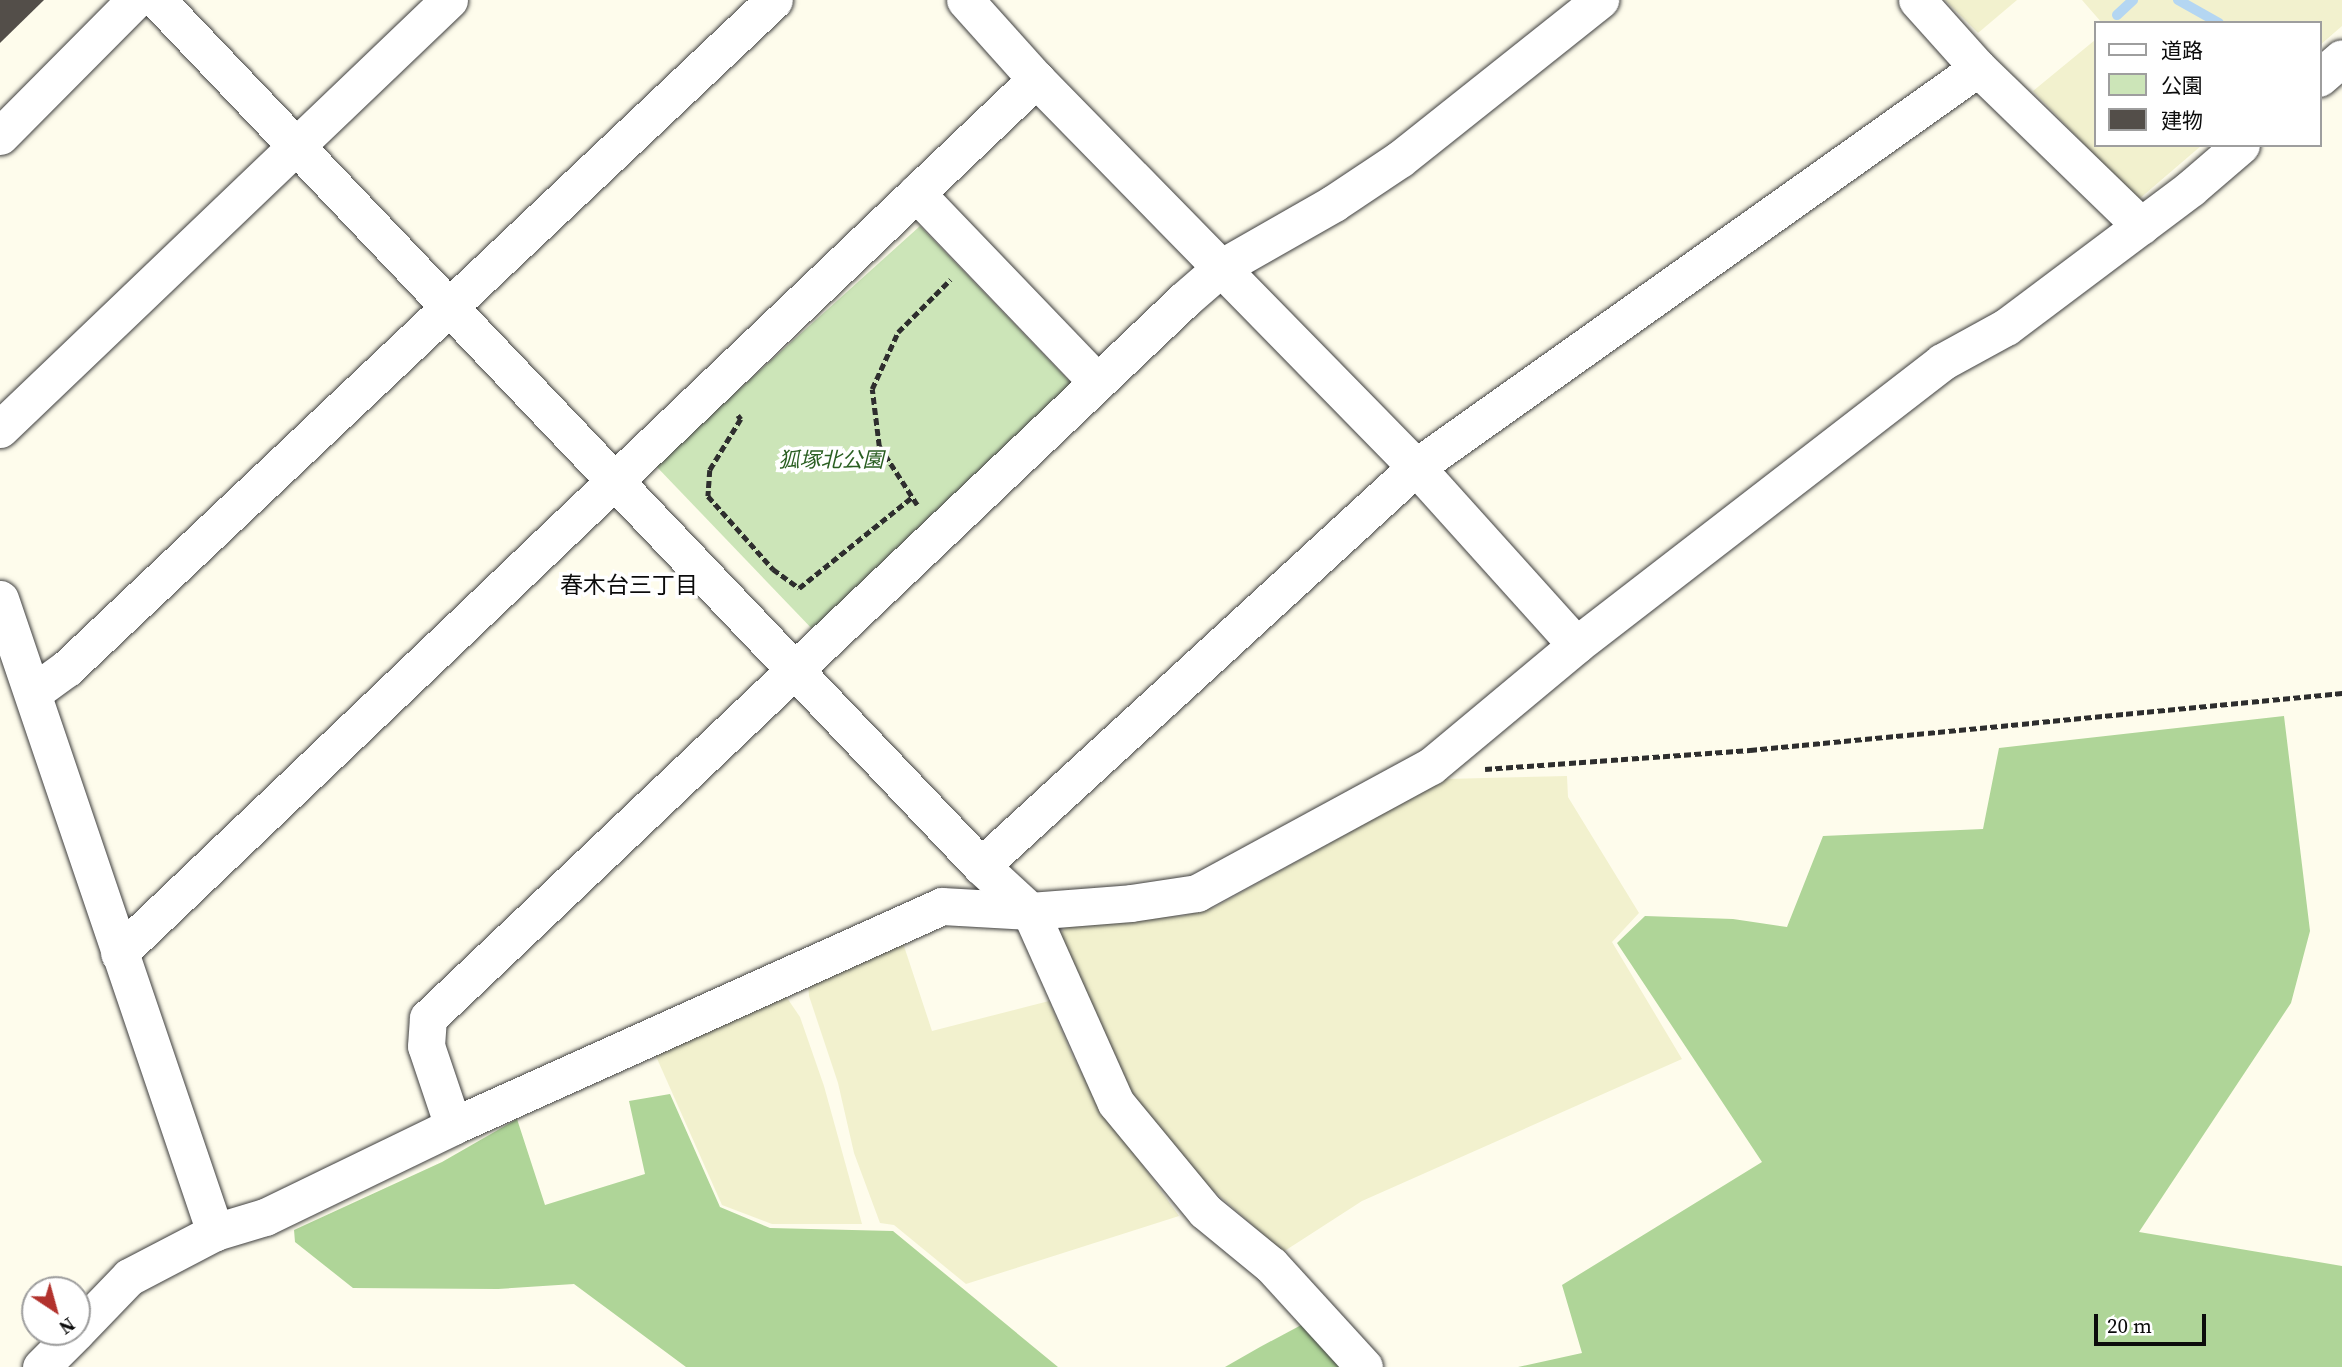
<!DOCTYPE html>
<html>
<head>
<meta charset="utf-8">
<style>
	body { margin:0 }
	#map { position:relative; width:2342px; height:1367px; overflow:hidden; background:#fefcec; font-family:"Source Serif 4","Noto Sans JP",serif }
	div>[style] { position:absolute }
	.farmland>* { inset:0; background:#f2f1ce }
	.green>* { inset:0; background:#cce5b8 }
	.forest>* { inset:0; background:#afd598 }
	.stream>* { height:10px; margin:-5px; padding:0 5px; transform-origin:5px; border-radius:5px; background:#b4d6f2 }
	.building>* { inset:0; background:#534e49 }
	.path>* { height:4.5px; margin-top:-2.25px; transform-origin:0; background:repeating-linear-gradient(90deg,#2e2e2e 0 7px,transparent 0 10.5px) }
	.roads { filter:drop-shadow(0 0 2px #3f3f3f) drop-shadow(0 0 2px #3f3f3f) }
	.minor>* { height:37px; margin:-18.5px; padding:0 18.5px; transform-origin:18.5px; border-radius:18.5px; background:#fff }
	span { translate:-50% -50%; white-space:nowrap; text-align:center; line-height:1.15; -webkit-text-stroke:7px #fff; paint-order:stroke }
	.park-label { font-size:21px; color:#295e21; font-style:italic }
	.neighbourhood-label { font-size:23px; color:#0c0c0c }
	.legend { position:absolute; left:2094px; top:21px; width:228px; height:126px; box-sizing:border-box; background:#fff; border:2px solid #9e9e9e; margin:0; padding:9px 12px; list-style:none; font-size:21px; color:#0c0c0c }
	.legend li { display:flex; align-items:center; gap:14px; height:35px }
	.legend b { width:35px; border:2px solid #9e9e9e }
	.north { position:absolute; left:21px; top:1276px; width:70px; height:70px; box-sizing:border-box; background:#fff; border:2px solid #9e9e9e; border-radius:50%; rotate:144deg; font-size:19px; font-weight:700; line-height:28px; text-align:center; color:#0c0c0c }
	.north::after { content:''; display:block; margin:auto; width:24px; height:32px; background:#b2322d; clip-path:polygon(50% 0,100% 100%,50% 72%,0 100%) }
	.scale { position:absolute; left:2094px; top:1314px; width:112px; height:32px; box-sizing:border-box; border:4px solid #0c0c0c; border-top:0; padding-left:9px; font-size:21px; line-height:24px; white-space:nowrap; color:#0c0c0c; -webkit-text-stroke:5px #fff; paint-order:stroke }
</style>
</head>
<body>
<div id="map">
	<div class="farmland">
		<i style="clip-path:polygon(1945px 0,2017px 0,1978px 33px)"></i>
		<i style="clip-path:polygon(2082px 0,2342px 0,2342px 26px,2319px 46px,2319px 23px,2102px 23px)"></i>
		<i style="clip-path:polygon(2095px 40px,2095px 145px,2202px 145px,2138px 200px,2033px 91px)"></i>
		<i style="clip-path:polygon(1567px 776px,1568px 797px,1639px 913px,1612px 942px,1682px 1059px,1362px 1201px,1283px 1252px,1189px 1169px,1128px 1088px,1058px 938px,1070px 920px,1183px 916px,1215px 907px,1445px 779px)"></i>
		<i style="clip-path:polygon(903px 943px,932px 1031px,1049px 1001px,1073px 1057px,1098px 1103px,1179px 1216px,966px 1284px,894px 1225px,880px 1223px,854px 1153px,838px 1083px,809px 996px,808px 982px)"></i>
		<i style="clip-path:polygon(783px 992px,800px 1017px,824px 1086px,862px 1224px,772px 1224px,722px 1205px,655px 1054px)"></i>
	</div>
	<div class="green">
		<i style="clip-path:polygon(920px 226px,1075px 387px,816px 633px,655px 465px)"></i>
	</div>
	<div class="forest">
		<i style="clip-path:polygon(2284px 716px,2310px 931px,2291px 1003px,2139px 1232px,2342px 1266px,2342px 1367px,1518px 1367px,1582px 1353px,1562px 1285px,1762px 1162px,1617px 943px,1645px 916px,1733px 919px,1787px 927px,1823px 836px,1983px 829px,1999px 748px)"></i>
		<i style="clip-path:polygon(670px 1094px,720px 1207px,770px 1228px,893px 1231px,1058px 1367px,686px 1367px,574px 1284px,498px 1289px,353px 1288px,295px 1242px,294px 1230px,442px 1162px,517px 1119px,545px 1205px,645px 1174px,629px 1101px)"></i>
		<i style="clip-path:polygon(1305px 1323px,1343px 1367px,1225px 1367px,1260px 1347px)"></i>
	</div>
	<div class="stream">
		<i style="left:2178px;top:0;width:47px;rotate:29.3deg"></i>
		<i style="left:2117px;top:15px;width:22px;rotate:-43deg"></i>
	</div>
	<div class="building">
		<i style="clip-path:polygon(0 0,44px 0,0 43px)"></i>
	</div>
	<div class="path">
		<i style="left:738px;top:415px;width:5px;rotate:53deg"></i>
		<i style="left:741px;top:419px;width:60px;rotate:121.3deg"></i>
		<i style="left:710px;top:470px;width:26px;rotate:94deg"></i>
		<i style="left:708px;top:496px;width:98px;rotate:48.3deg"></i>
		<i style="left:773px;top:569px;width:32px;rotate:36deg"></i>
		<i style="left:799px;top:588px;width:144px;rotate:-38.8deg"></i>
		<i style="left:917px;top:505px;width:70px;rotate:-122.8deg"></i>
		<i style="left:879px;top:446px;width:57px;rotate:-97deg"></i>
		<i style="left:872px;top:389px;width:63px;rotate:-65.5deg"></i>
		<i style="left:898px;top:332px;width:74px;rotate:-45deg"></i>
		<i style="left:1485px;top:769px;width:266px;rotate:-4.1deg"></i>
		<i style="left:1750px;top:750px;width:595px;rotate:-5.5deg"></i>
	</div>
	<div class="roads">
		<div class="minor">
			<i style="left:157px;top:0;width:1195px;rotate:46.42deg"></i>
			<i style="left:981px;top:866px;width:67px;rotate:42.6deg"></i>
			<i style="left:1030px;top:911px;width:210px;rotate:65.9deg"></i>
			<i style="left:1116px;top:1103px;width:140px;rotate:50.5deg"></i>
			<i style="left:1205px;top:1211px;width:85px;rotate:39.3deg"></i>
			<i style="left:1271px;top:1265px;width:138px;rotate:47.6deg"></i>
			<i style="left:965px;top:0;width:106px;rotate:48.1deg"></i>
			<i style="left:1036px;top:79px;width:543px;rotate:45.6deg"></i>
			<i style="left:1416px;top:467px;width:239px;rotate:48deg"></i>
			<i style="left:1917px;top:0;width:91px;rotate:48.1deg"></i>
			<i style="left:1978px;top:68px;width:227px;rotate:44.1deg"></i>
			<i style="left:2319px;top:78px;width:30px;rotate:-41deg"></i>
			<i style="left:0;top:136px;width:192px;rotate:-45.2deg"></i>
			<i style="left:916px;top:193px;width:262px;rotate:46.2deg"></i>
			<i style="left:0;top:429px;width:621px;rotate:-43.7deg"></i>
			<i style="left:0;top:599px;width:669px;rotate:71.24deg"></i>
			<i style="left:34px;top:692px;width:39px;rotate:-36deg"></i>
			<i style="left:66px;top:669px;width:974px;rotate:-43.38deg"></i>
			<i style="left:981px;top:866px;width:590px;rotate:-42.53deg"></i>
			<i style="left:1416px;top:467px;width:689px;rotate:-35.37deg"></i>
			<i style="left:119px;top:953px;width:1267px;rotate:-43.62deg"></i>
			<i style="left:453px;top:1126px;width:84px;rotate:-108.6deg"></i>
			<i style="left:426px;top:1046px;width:28px;rotate:-86deg"></i>
			<i style="left:428px;top:1018px;width:1043px;rotate:-43.52deg"></i>
			<i style="left:1184px;top:300px;width:50px;rotate:-41deg"></i>
			<i style="left:1222px;top:267px;width:129px;rotate:-29.7deg"></i>
			<i style="left:1334px;top:203px;width:79px;rotate:-33.7deg"></i>
			<i style="left:1400px;top:159px;width:256px;rotate:-38.5deg"></i>
			<i style="left:77px;top:1331px;width:75px;rotate:-46.1deg"></i>
			<i style="left:129px;top:1277px;width:97px;rotate:-27.6deg"></i>
			<i style="left:215px;top:1232px;width:52px;rotate:-16.7deg"></i>
			<i style="left:265px;top:1217px;width:209px;rotate:-25.8deg"></i>
			<i style="left:453px;top:1126px;width:536px;rotate:-24.22deg"></i>
			<i style="left:942px;top:906px;width:88px;rotate:3.3deg"></i>
			<i style="left:1030px;top:911px;width:101px;rotate:-4.5deg"></i>
			<i style="left:1131px;top:903px;width:67px;rotate:-8.6deg"></i>
			<i style="left:1197px;top:893px;width:266px;rotate:-28.5deg"></i>
			<i style="left:1431px;top:766px;width:189px;rotate:-39.8deg"></i>
			<i style="left:1576px;top:645px;width:463px;rotate:-37.7deg"></i>
			<i style="left:1942px;top:362px;width:73px;rotate:-28.7deg"></i>
			<i style="left:2006px;top:327px;width:231px;rotate:-36.9deg"></i>
			<i style="left:2191px;top:188px;width:66px;rotate:-40.7deg"></i>
			<i style="left:41px;top:1367px;width:49px;rotate:-45deg"></i>
		</div>
	</div>
	<div class="park-label">
		<span style="left:831px;top:460px">狐塚北公園</span>
	</div>
	<div class="neighbourhood-label">
		<span style="left:629px;top:585px">春木台三丁目</span>
	</div>
	<ul class="legend">
	<li><b style="height:9px;background:#fff"></b>道路</li>
	<li><b style="height:19px;background:#cce5b8"></b>公園</li>
	<li><b style="height:19px;background:#534e49"></b>建物</li>
	</ul>
	<div class="north">N</div>
	<div class="scale">20 m</div>
</div>
</body>
</html>
